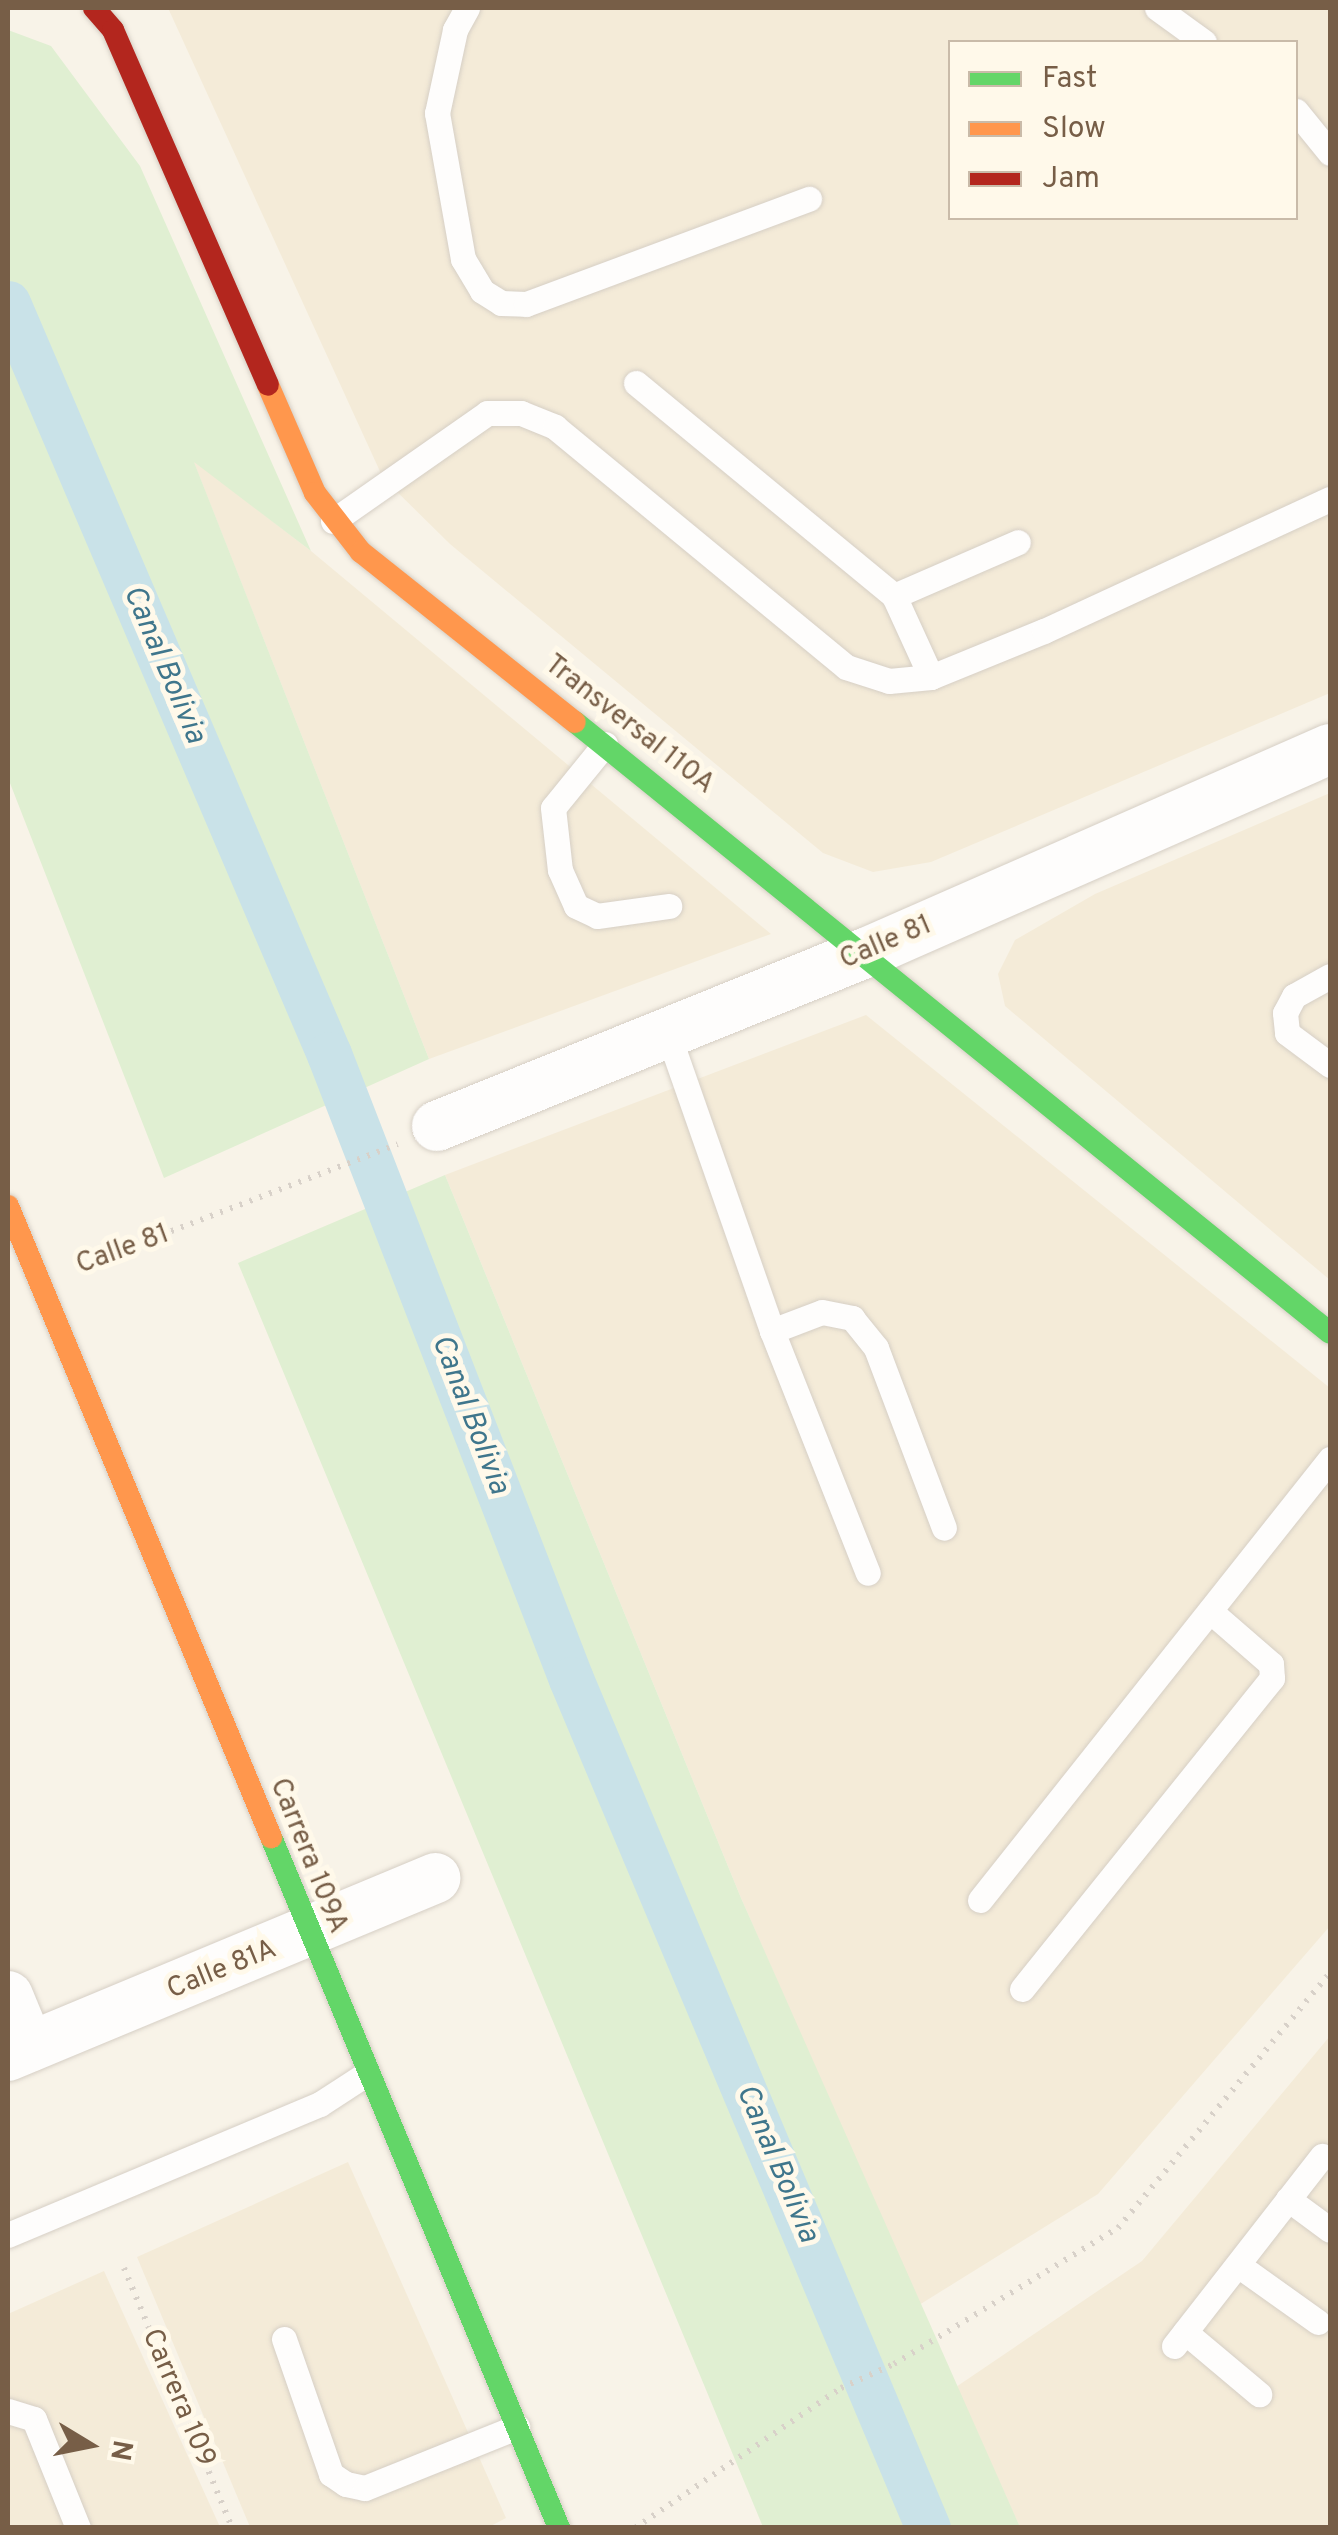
<!DOCTYPE html>
<html>
<head>
<meta charset="utf-8">
<style>
	body { margin:0 }
	#map { position:relative; width:1338px; height:2535px; overflow:hidden; background:#f8f3e8; font-family:Overpass,sans-serif }
	div>[style] { position:absolute }
	.residential>* { inset:0; background:#f4ebd8 }
	.green>* { inset:0; background:#e0efd2 }
	.canal>* { height:45px; margin:-22.5px; padding:0 22.5px; transform-origin:22.5px; border-radius:22.5px; background:#c9e2e8 }
	.path>* { height:6px; margin-top:-3px; transform-origin:0; background:repeating-linear-gradient(90deg,#d8d1c9 0 2.5px,transparent 0 10.5px) }
	.roads { filter:drop-shadow(0 0 2px #d6cfc5) drop-shadow(0 0 2px #d6cfc5) }
	.lane>* { height:25px; margin:-12.5px; padding:0 12.5px; transform-origin:12.5px; border-radius:12.5px; background:#fefdfc }
	.street>* { height:50px; margin:-25px; padding:0 25px; transform-origin:25px; border-radius:25px; background:#fefdfc }
	.fast>* { height:22px; margin:-11px; padding:0 11px; transform-origin:11px; border-radius:11px; background:#63d668 }
	.slow>* { height:22px; margin:-11px; padding:0 11px; transform-origin:11px; border-radius:11px; background:#ff974d }
	.jam>* { height:22px; margin:-11px; padding:0 11px; transform-origin:11px; border-radius:11px; background:#b3261e }
	span { translate:-50% -50%; white-space:nowrap; text-align:center; line-height:1.15; -webkit-text-stroke:10px #fff9ea; paint-order:stroke }
	.street-label { font-size:28px; color:#775e47 }
	.water-label { font-size:30px; color:#3f768c; font-style:italic }
	.frame { position:absolute; inset:0; border:10px solid #775e47; pointer-events:none }
	.legend { position:absolute; left:948px; top:40px; width:350px; height:180px; box-sizing:border-box; background:#fff9ea; border:2px solid #c9bba9; margin:0; padding:12px 18px; list-style:none; font-size:30px; color:#775e47 }
	.legend li { display:flex; align-items:center; gap:20px; height:50px }
	.legend b { width:50px; border:2px solid #c9bba9 }
	.north { position:absolute; left:40px; top:2395px; width:100px; height:100px; -webkit-text-stroke:8px #fff9ea; paint-order:stroke; rotate:100deg; font-size:28px; font-weight:700; line-height:40px; text-align:center; color:#775e47 }
	.north::after { content:''; display:block; margin:auto; width:35px; height:45px; background:#775e47; clip-path:polygon(50% 0,100% 100%,50% 72%,0 100%) }
</style>
</head>
<body>
<div id="map">
	<div class="residential">
		<i style="clip-path:polygon(evenodd,168px 8px,1330px 8px,1330px 693px,931px 862px,873px 872px,823px 853px,450px 544px,383px 478px,168px 8px,951px 42px,1296px 42px,1296px 218px,951px 218px,951px 42px)"></i>
		<i style="clip-path:polygon(193px 460px,311px 551px,771px 934px,429px 1059px)"></i>
		<i style="clip-path:polygon(1330px 793px,1330px 1280px,1005px 1006px,998px 974px,1015px 940px,1095px 894px)"></i>
		<i style="clip-path:polygon(866px 1015px,1330px 1388px,1330px 1926px,1098px 2194px,919px 2305px,741px 1898px,445px 1175px)"></i>
		<i style="clip-path:polygon(1330px 2036px,1330px 2527px,1020px 2527px,956px 2387px,1142px 2261px)"></i>
		<i style="clip-path:polygon(348px 2162px,506px 2518px,487px 2528px,250px 2527px,137px 2257px)"></i>
		<i style="clip-path:polygon(104px 2271px,220px 2527px,8px 2527px,8px 2314px)"></i>
	</div>
	<div class="green">
		<i style="clip-path:polygon(8px 30px,51px 46px,140px 166px,311px 551px,194px 462px,429px 1059px,164px 1178px,8px 778px)"></i>
		<i style="clip-path:polygon(445px 1175px,741px 1898px,1020px 2527px,763px 2527px,238px 1263px)"></i>
	</div>
	<div class="canal">
		<i style="left:8px;top:303px;width:817px;rotate:66.86deg"></i>
		<i style="left:329px;top:1054px;width:670px;rotate:68.83deg"></i>
		<i style="left:571px;top:1679px;width:921px;rotate:67.19deg"></i>
	</div>
	<div class="path">
		<i style="left:83px;top:1265px;width:337px;rotate:-21deg"></i>
		<i style="left:124px;top:2268px;width:282px;rotate:67.4deg"></i>
		<i style="left:635px;top:2528px;width:249px;rotate:-34.2deg"></i>
		<i style="left:841px;top:2388px;width:58px;rotate:-24.4deg"></i>
		<i style="left:894px;top:2364px;width:262px;rotate:-31.3deg"></i>
		<i style="left:1118px;top:2228px;width:332px;rotate:-50.3deg"></i>
	</div>
	<div class="roads">
		<div class="lane">
			<i style="left:467px;top:8px;width:25px;rotate:119deg"></i>
			<i style="left:455px;top:30px;width:85px;rotate:102.2deg"></i>
			<i style="left:437px;top:113px;width:148px;rotate:79.9deg"></i>
			<i style="left:463px;top:259px;width:37px;rotate:59deg"></i>
			<i style="left:482px;top:291px;width:22px;rotate:32deg"></i>
			<i style="left:501px;top:303px;width:25px;rotate:2deg"></i>
			<i style="left:526px;top:304px;width:302px;rotate:-20.4deg"></i>
			<i style="left:1157px;top:8px;width:58px;rotate:35.9deg"></i>
			<i style="left:1296px;top:111px;width:54px;rotate:51deg"></i>
			<i style="left:636px;top:383px;width:335px;rotate:39.5deg"></i>
			<i style="left:894px;top:596px;width:135px;rotate:-23.5deg"></i>
			<i style="left:333px;top:521px;width:188px;rotate:-35deg"></i>
			<i style="left:487px;top:413px;width:34px"></i>
			<i style="left:521px;top:413px;width:37px;rotate:22deg"></i>
			<i style="left:555px;top:427px;width:377px;rotate:39.5deg"></i>
			<i style="left:846px;top:667px;width:45px;rotate:18deg"></i>
			<i style="left:889px;top:681px;width:42px;rotate:-5.4deg"></i>
			<i style="left:931px;top:677px;width:122px;rotate:-22.2deg"></i>
			<i style="left:1044px;top:631px;width:315px;rotate:-24.8deg"></i>
			<i style="left:894px;top:596px;width:89px;rotate:65.4deg"></i>
			<i style="left:605px;top:744px;width:82px;rotate:129.1deg"></i>
			<i style="left:553px;top:808px;width:62px;rotate:83.6deg"></i>
			<i style="left:560px;top:870px;width:39px;rotate:66deg"></i>
			<i style="left:576px;top:906px;width:23px;rotate:25deg"></i>
			<i style="left:597px;top:916px;width:73px;rotate:-7.9deg"></i>
			<i style="left:1330px;top:976px;width:41px;rotate:150.9deg"></i>
			<i style="left:1294px;top:996px;width:19px;rotate:118deg"></i>
			<i style="left:1285px;top:1013px;width:20px;rotate:84deg"></i>
			<i style="left:1287px;top:1033px;width:54px;rotate:36.7deg"></i>
			<i style="left:667px;top:1031px;width:318px;rotate:70.7deg"></i>
			<i style="left:772px;top:1331px;width:260px;rotate:68.4deg"></i>
			<i style="left:772px;top:1331px;width:53px;rotate:-20.8deg"></i>
			<i style="left:822px;top:1312px;width:31px;rotate:11deg"></i>
			<i style="left:852px;top:1318px;width:38px;rotate:51deg"></i>
			<i style="left:876px;top:1348px;width:192px;rotate:69.3deg"></i>
			<i style="left:980px;top:1900px;width:563px;rotate:-51.56deg"></i>
			<i style="left:1022px;top:1989px;width:399px;rotate:-51.2deg"></i>
			<i style="left:1272px;top:1678px;width:14px;rotate:-94deg"></i>
			<i style="left:1271px;top:1664px;width:81px;rotate:-139deg"></i>
			<i style="left:1288px;top:2199px;width:52px;rotate:36.4deg"></i>
			<i style="left:8px;top:2235px;width:338px;rotate:-22.8deg"></i>
			<i style="left:320px;top:2104px;width:55px;rotate:-33.1deg"></i>
			<i style="left:1238px;top:2265px;width:98px;rotate:35.5deg"></i>
			<i style="left:1185px;top:2332px;width:97px;rotate:40deg"></i>
			<i style="left:284px;top:2339px;width:143px;rotate:70.8deg"></i>
			<i style="left:331px;top:2474px;width:18px;rotate:34deg"></i>
			<i style="left:346px;top:2484px;width:19px;rotate:12deg"></i>
			<i style="left:365px;top:2488px;width:164px;rotate:-21.9deg"></i>
			<i style="left:1174px;top:2346px;width:241px;rotate:-52.1deg"></i>
			<i style="left:8px;top:2411px;width:27px;rotate:17deg"></i>
			<i style="left:34px;top:2419px;width:118px;rotate:68deg"></i>
		</div>
		<div class="street">
			<i style="left:437px;top:1126px;width:463px;rotate:-22deg"></i>
			<i style="left:866px;top:953px;width:507px;rotate:-23.73deg"></i>
			<i style="left:8px;top:1996px;width:55px;rotate:67.6deg"></i>
			<i style="left:8px;top:2056px;width:463px;rotate:-22.6deg"></i>
		</div>
		<div class="fast">
			<i style="left:575px;top:722px;width:971px;rotate:38.98deg"></i>
			<i style="left:271px;top:1837px;width:749px;rotate:67.37deg"></i>
		</div>
		<div class="slow">
			<i style="left:268px;top:385px;width:118px;rotate:66.5deg"></i>
			<i style="left:315px;top:493px;width:75px;rotate:52.1deg"></i>
			<i style="left:361px;top:552px;width:273px;rotate:38.5deg"></i>
			<i style="left:8px;top:1206px;width:684px;rotate:67.37deg"></i>
		</div>
		<div class="jam">
			<i style="left:94px;top:8px;width:29px;rotate:49deg"></i>
			<i style="left:113px;top:30px;width:387px;rotate:66.4deg"></i>
		</div>
	</div>
	<div class="street-label">
		<span style="left:629px;top:725px;rotate:38deg">Transversal 110A</span>
		<span style="left:886px;top:943px;rotate:-23deg">Calle 81</span>
		<span style="left:123px;top:1250px;rotate:-20deg">Calle 81</span>
		<span style="left:308px;top:1856px;rotate:68deg">Carrera 109A</span>
		<span style="left:222px;top:1970px;rotate:-22deg">Calle 81A</span>
		<span style="left:178px;top:2398px;rotate:67deg">Carrera 109</span>
	</div>
	<div class="water-label">
		<span style="left:163px;top:665px;rotate:67deg">Canal Bolivia</span>
		<span style="left:469px;top:1415px;rotate:69deg">Canal Bolivia</span>
		<span style="left:776px;top:2164px;rotate:67deg">Canal Bolivia</span>
	</div>
	<div class="frame"></div>
	<ul class="legend">
	<li><b style="height:12px;background:#63d668"></b>Fast</li>
	<li><b style="height:12px;background:#ff974d"></b>Slow</li>
	<li><b style="height:12px;background:#b3261e"></b>Jam</li>
	</ul>
	<div class="north">N</div>
</div>
</body>
</html>
